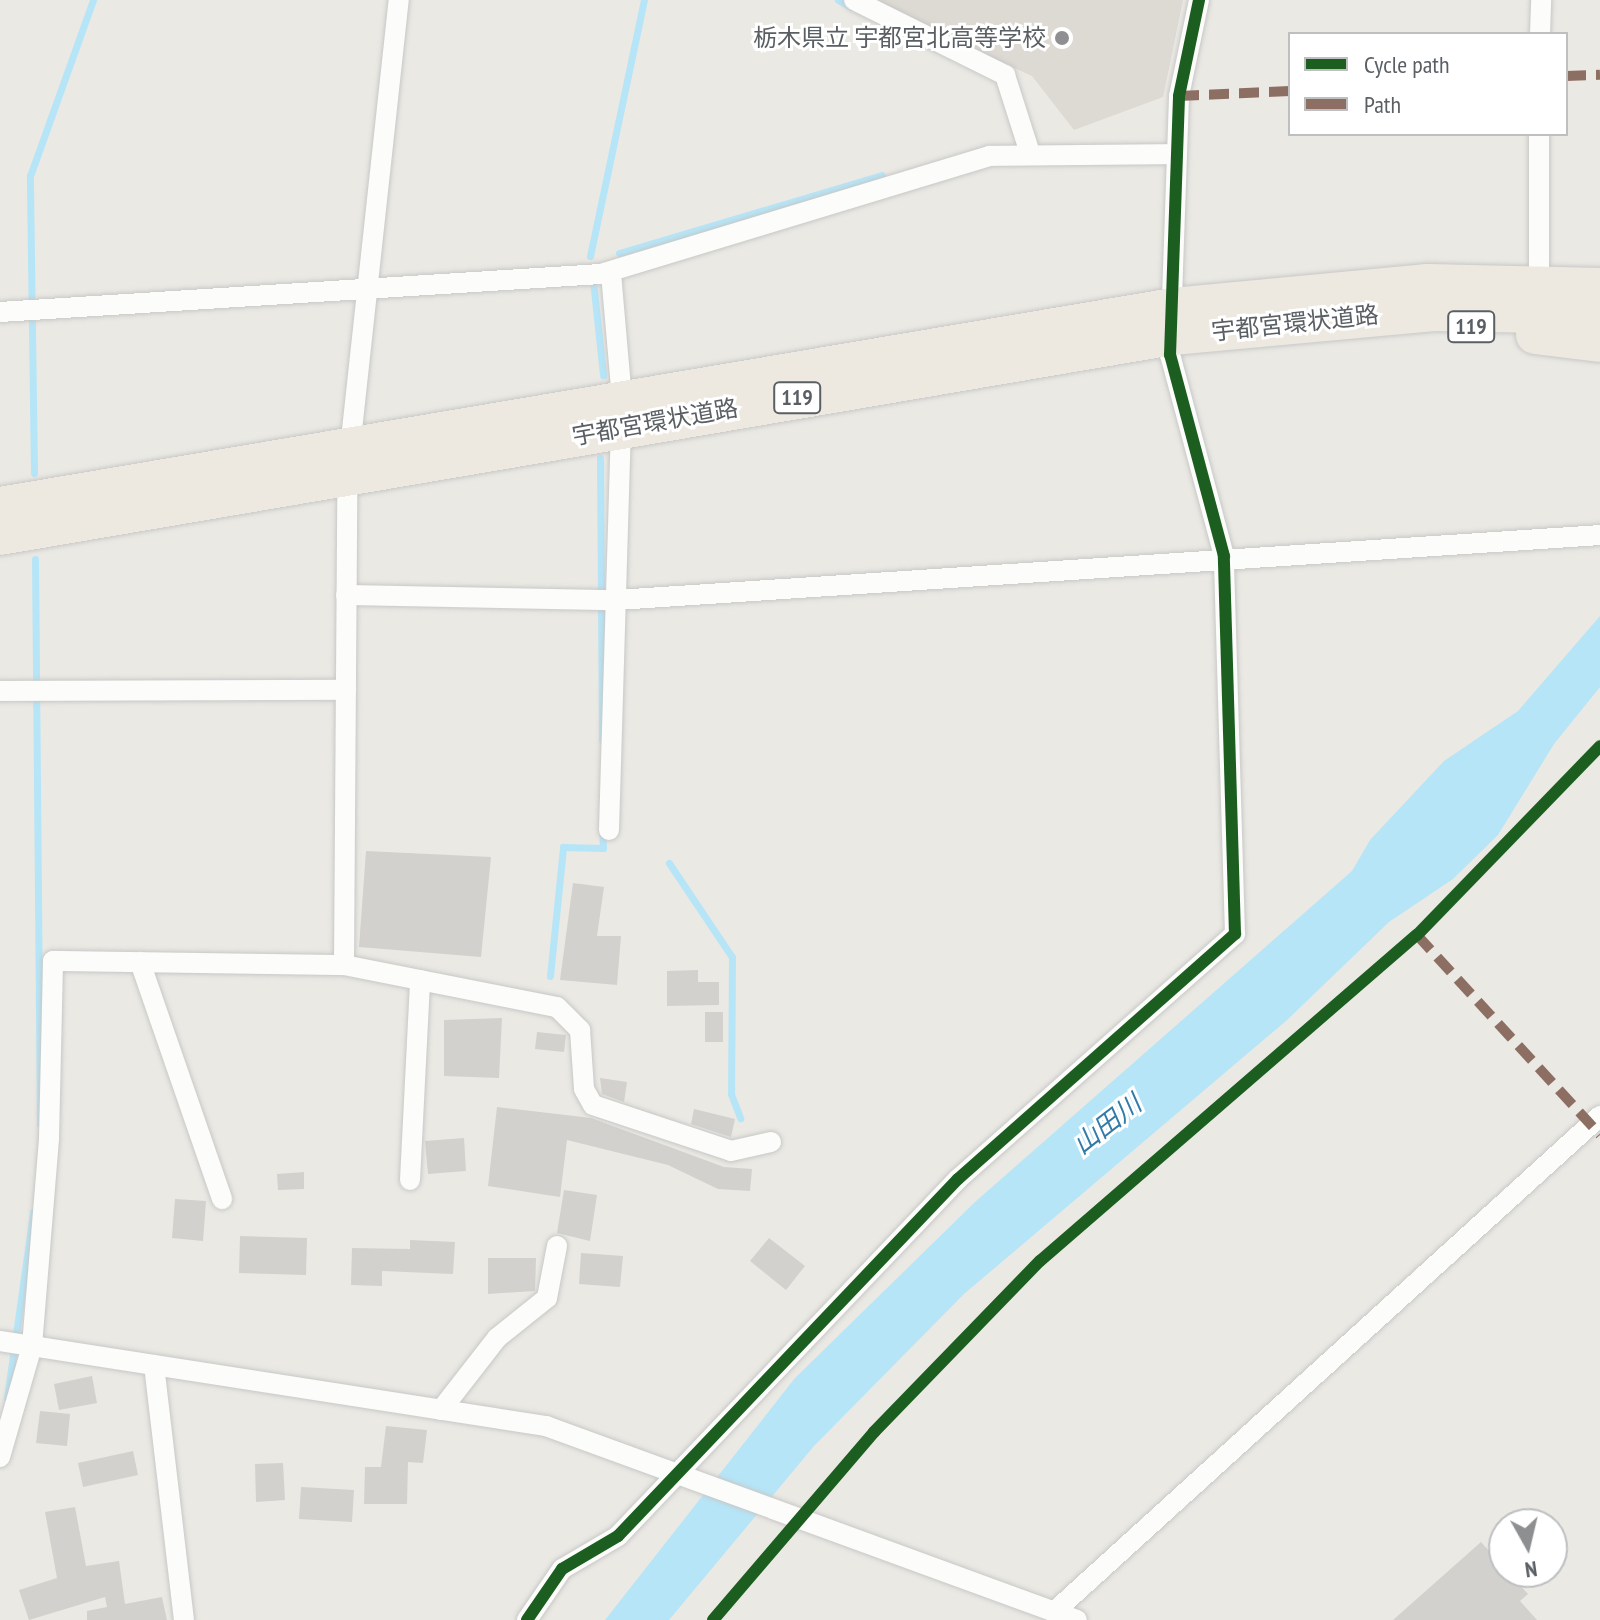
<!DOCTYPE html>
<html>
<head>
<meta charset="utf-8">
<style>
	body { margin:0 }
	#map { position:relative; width:1600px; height:1620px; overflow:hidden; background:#ebe9e4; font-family:"PT Sans Narrow","Noto Sans JP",sans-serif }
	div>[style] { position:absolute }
	.education>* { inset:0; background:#ddd9d3 }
	.water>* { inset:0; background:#b6e5f7 }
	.stream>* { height:7px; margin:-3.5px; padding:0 3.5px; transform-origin:3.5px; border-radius:3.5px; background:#b6e5f7 }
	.building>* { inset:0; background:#d2d1ce }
	.roads { filter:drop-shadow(0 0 2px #c7c8c7) drop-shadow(0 0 2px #c7c8c7) }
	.street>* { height:20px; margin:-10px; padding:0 10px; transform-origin:10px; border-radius:10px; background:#fcfcfb }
	.highway>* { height:38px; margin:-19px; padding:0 19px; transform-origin:19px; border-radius:19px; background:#eee9e0 }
	.quiet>* { height:10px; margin-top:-5px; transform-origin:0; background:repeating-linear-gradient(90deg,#8d6e63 0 20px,transparent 0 30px) }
	.cycleway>* { height:12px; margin:-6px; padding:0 6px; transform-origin:6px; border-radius:6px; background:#1b5e20 }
	.dots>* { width:22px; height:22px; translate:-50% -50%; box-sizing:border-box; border:4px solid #fff; border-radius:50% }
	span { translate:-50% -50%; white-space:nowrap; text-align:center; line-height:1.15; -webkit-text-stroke:6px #fff; paint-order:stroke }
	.shield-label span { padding:2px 6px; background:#fff; border:2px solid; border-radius:6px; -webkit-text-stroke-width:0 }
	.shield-label { font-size:22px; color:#5a5f64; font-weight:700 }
	.poi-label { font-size:24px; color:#5a5f64 }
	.right { translate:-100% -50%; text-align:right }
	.street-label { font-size:24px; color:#5a5f64 }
	.water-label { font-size:26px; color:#327ba7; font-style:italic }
	.legend { position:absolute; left:1288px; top:32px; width:280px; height:104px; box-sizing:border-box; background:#fff; border:2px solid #bdbfc1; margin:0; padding:10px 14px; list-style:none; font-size:24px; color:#5a5f64 }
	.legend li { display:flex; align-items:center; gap:16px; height:40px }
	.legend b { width:40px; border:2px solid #bdbfc1 }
	.north { position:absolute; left:1488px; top:1508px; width:80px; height:80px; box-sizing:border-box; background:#fff; border:2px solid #bdbfc1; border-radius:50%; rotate:172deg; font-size:22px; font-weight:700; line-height:32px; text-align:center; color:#5a5f64 }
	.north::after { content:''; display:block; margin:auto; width:28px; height:36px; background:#8d8f91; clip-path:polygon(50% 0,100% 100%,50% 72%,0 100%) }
</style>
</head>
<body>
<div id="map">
	<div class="education">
		<i style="clip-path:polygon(865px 0,1183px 0,1163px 97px,1074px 130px,1032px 76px)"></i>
	</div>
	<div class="water">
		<i style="clip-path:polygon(1600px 616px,1600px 687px,1554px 744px,1498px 835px,1453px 879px,1389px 922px,1286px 1021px,964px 1294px,814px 1446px,669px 1620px,605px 1620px,795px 1378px,975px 1202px,1352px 871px,1370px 840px,1444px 761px,1518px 711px)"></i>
	</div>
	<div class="stream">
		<i style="left:838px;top:0;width:15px;rotate:28deg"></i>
		<i style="left:619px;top:253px;width:274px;rotate:-16.5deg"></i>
		<i style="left:590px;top:256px;width:262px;rotate:-78.1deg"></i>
		<i style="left:593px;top:281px;width:95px;rotate:83.9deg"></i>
		<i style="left:600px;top:458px;width:282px;rotate:89.6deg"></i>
		<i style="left:34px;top:473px;width:297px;rotate:-90.8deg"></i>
		<i style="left:30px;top:176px;width:187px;rotate:-70.3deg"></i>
		<i style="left:35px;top:559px;width:565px;rotate:89.49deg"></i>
		<i style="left:669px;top:863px;width:113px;rotate:56.2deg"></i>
		<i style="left:732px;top:957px;width:137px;rotate:90.4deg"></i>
		<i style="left:731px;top:1094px;width:26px;rotate:69deg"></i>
		<i style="left:550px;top:976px;width:130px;rotate:-84.2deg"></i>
		<i style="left:563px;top:847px;width:40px;rotate:1.4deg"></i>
		<i style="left:603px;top:848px;width:20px;rotate:-93deg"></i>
		<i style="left:7px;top:1398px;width:188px;rotate:-82deg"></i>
	</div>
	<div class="building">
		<i style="clip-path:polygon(366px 851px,491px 857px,481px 957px,359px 947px)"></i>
		<i style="clip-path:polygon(573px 883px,604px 887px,597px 936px,621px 936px,617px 985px,560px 980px)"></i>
		<i style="clip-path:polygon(698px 970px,698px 982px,719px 982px,719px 1005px,667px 1006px,667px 971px)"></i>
		<i style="clip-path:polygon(705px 1012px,723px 1012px,723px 1042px,705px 1042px)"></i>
		<i style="clip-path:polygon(502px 1018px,499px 1078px,444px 1076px,444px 1020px)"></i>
		<i style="clip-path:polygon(537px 1032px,566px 1035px,564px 1052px,535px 1049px)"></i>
		<i style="clip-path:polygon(600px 1078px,627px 1082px,624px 1102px,602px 1094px)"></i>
		<i style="clip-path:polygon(497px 1107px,591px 1118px,724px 1167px,752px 1169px,750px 1191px,718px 1189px,668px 1165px,567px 1140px,560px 1197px,488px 1186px)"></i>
		<i style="clip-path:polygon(694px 1109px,735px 1119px,731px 1137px,691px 1124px)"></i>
		<i style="clip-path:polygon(464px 1138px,466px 1171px,428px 1174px,425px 1141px)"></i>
		<i style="clip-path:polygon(304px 1172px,304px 1189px,278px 1190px,277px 1174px)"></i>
		<i style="clip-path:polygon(564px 1190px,597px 1195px,590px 1241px,557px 1233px)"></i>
		<i style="clip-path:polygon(175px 1199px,206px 1201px,203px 1241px,172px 1238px)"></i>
		<i style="clip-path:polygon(240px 1236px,307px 1238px,306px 1275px,239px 1273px)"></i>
		<i style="clip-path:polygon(769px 1238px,805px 1266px,786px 1290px,750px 1261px)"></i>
		<i style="clip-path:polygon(410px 1240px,455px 1242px,453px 1274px,382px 1271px,382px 1286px,351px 1285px,352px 1248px,410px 1249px)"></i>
		<i style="clip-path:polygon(581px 1253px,623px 1256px,620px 1287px,579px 1284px)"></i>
		<i style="clip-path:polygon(488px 1258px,536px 1258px,535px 1291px,488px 1294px)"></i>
		<i style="clip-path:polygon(92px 1376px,97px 1403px,59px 1410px,54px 1384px)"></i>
		<i style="clip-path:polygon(40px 1411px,70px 1414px,67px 1446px,36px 1443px)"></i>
		<i style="clip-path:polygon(386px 1426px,427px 1430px,423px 1463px,408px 1462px,407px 1504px,364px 1504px,365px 1467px,381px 1467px)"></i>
		<i style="clip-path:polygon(133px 1451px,138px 1475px,83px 1487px,78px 1463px)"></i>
		<i style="clip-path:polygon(283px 1463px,285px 1500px,256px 1502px,255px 1464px)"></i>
		<i style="clip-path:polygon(301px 1487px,354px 1490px,352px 1522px,299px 1519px)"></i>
		<i style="clip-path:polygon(75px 1507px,86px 1566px,119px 1561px,125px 1604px,162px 1597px,167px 1620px,87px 1620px,87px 1611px,107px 1607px,105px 1597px,29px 1620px,19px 1590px,57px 1578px,45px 1512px)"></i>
		<i style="clip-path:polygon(1481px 1542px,1528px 1594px,1520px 1601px,1537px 1620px,1393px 1620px)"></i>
	</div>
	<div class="roads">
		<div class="street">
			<i style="left:854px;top:0;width:169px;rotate:26.4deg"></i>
			<i style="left:1005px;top:75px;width:79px;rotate:72.3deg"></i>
			<i style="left:1540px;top:34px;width:34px;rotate:-88deg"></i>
			<i style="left:1539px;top:134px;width:140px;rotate:90deg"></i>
			<i style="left:0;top:312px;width:602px;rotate:-3.62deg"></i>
			<i style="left:601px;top:274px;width:406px;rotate:-16.9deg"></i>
			<i style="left:989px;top:156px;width:187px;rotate:-0.6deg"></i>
			<i style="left:346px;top:595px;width:271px;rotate:1.1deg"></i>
			<i style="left:617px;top:600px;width:985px;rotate:-3.78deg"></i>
			<i style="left:0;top:691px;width:346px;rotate:-0.2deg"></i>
			<i style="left:609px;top:830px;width:431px;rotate:-88.3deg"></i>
			<i style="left:622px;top:399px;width:127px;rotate:-95deg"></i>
			<i style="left:140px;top:962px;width:251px;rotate:70.9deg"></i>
			<i style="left:344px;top:965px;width:217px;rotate:11.2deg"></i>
			<i style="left:557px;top:1007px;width:33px;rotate:45deg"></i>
			<i style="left:580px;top:1030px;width:59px;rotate:86.1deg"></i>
			<i style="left:584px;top:1089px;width:18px;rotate:61deg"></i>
			<i style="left:593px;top:1105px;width:145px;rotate:18.4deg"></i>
			<i style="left:731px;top:1151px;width:41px;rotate:-12.7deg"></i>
			<i style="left:410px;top:1180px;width:200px;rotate:-87.1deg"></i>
			<i style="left:0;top:1341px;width:553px;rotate:8.85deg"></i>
			<i style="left:546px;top:1426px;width:565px;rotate:20.07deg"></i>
			<i style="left:154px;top:1365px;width:257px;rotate:83.3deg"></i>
			<i style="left:441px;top:1410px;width:91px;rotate:-52.1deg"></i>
			<i style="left:497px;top:1338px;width:64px;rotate:-38.7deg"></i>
			<i style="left:547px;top:1298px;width:53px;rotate:-79.1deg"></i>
			<i style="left:0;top:1457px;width:116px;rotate:-73.9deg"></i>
			<i style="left:32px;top:1346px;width:208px;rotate:-85.3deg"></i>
			<i style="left:49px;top:1139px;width:178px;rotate:-88.7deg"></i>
			<i style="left:53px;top:961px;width:291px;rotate:0.8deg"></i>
			<i style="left:344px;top:965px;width:489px;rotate:-89.6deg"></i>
			<i style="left:347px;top:476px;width:479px;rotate:-83.8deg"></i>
			<i style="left:1054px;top:1612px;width:738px;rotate:-42.25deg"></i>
			<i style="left:527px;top:1620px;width:62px;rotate:-55.5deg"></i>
			<i style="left:562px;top:1569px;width:65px;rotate:-30.5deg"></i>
			<i style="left:618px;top:1536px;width:493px;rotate:-46.4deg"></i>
			<i style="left:958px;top:1179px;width:370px;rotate:-41.5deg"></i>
			<i style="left:1235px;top:934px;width:378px;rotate:-91.7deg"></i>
			<i style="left:1224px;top:556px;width:208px;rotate:-105deg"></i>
			<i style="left:1170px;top:355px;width:259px;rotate:-88deg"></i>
			<i style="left:1179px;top:96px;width:98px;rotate:-78.2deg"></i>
		</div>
		<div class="highway">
			<i style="left:1535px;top:335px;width:65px;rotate:7deg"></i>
			<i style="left:0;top:506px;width:1190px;rotate:-9.63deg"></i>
			<i style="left:1173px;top:307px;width:256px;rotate:-5.4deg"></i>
			<i style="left:1428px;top:283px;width:172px;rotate:1.3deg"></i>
			<i style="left:0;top:536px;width:1189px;rotate:-9.68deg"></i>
			<i style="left:1172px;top:336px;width:263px;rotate:-5.2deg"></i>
			<i style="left:1434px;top:312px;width:166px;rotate:1deg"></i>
		</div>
	</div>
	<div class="quiet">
		<i style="left:1566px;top:76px;width:34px;rotate:-2deg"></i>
		<i style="left:1179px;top:96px;width:111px;rotate:-2.6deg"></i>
		<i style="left:1417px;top:935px;width:271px;rotate:47.5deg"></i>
	</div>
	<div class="cycleway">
		<i style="left:527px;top:1620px;width:62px;rotate:-55.5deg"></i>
		<i style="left:562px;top:1569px;width:65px;rotate:-30.5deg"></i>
		<i style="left:618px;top:1536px;width:493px;rotate:-46.4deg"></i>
		<i style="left:958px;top:1179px;width:370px;rotate:-41.5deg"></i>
		<i style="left:1235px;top:934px;width:378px;rotate:-91.7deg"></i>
		<i style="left:1224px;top:556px;width:208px;rotate:-105deg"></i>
		<i style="left:1170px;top:355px;width:259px;rotate:-88deg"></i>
		<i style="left:1179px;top:96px;width:98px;rotate:-78.2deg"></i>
		<i style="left:713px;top:1620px;width:248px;rotate:-49.4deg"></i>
		<i style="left:874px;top:1432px;width:238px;rotate:-45.9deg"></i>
		<i style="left:1040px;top:1261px;width:498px;rotate:-40.9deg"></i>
		<i style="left:1417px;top:935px;width:263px;rotate:-45.9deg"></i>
	</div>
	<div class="dots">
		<i style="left:1062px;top:38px;background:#8d8f91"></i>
	</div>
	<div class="shield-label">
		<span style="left:1471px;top:327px">119</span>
		<span style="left:797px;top:398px">119</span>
	</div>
	<div class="poi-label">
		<span class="right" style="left:1046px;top:38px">栃木県立 宇都宮北高等学校</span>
	</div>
	<div class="street-label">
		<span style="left:1295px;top:323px;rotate:-6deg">宇都宮環状道路</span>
		<span style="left:655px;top:422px;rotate:-10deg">宇都宮環状道路</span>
	</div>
	<div class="water-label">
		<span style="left:1107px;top:1124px;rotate:-38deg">山田川</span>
	</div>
	<ul class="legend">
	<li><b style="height:10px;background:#1b5e20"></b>Cycle path</li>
	<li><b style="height:10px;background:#8d6e63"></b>Path</li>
	</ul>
	<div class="north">N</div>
</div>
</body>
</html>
